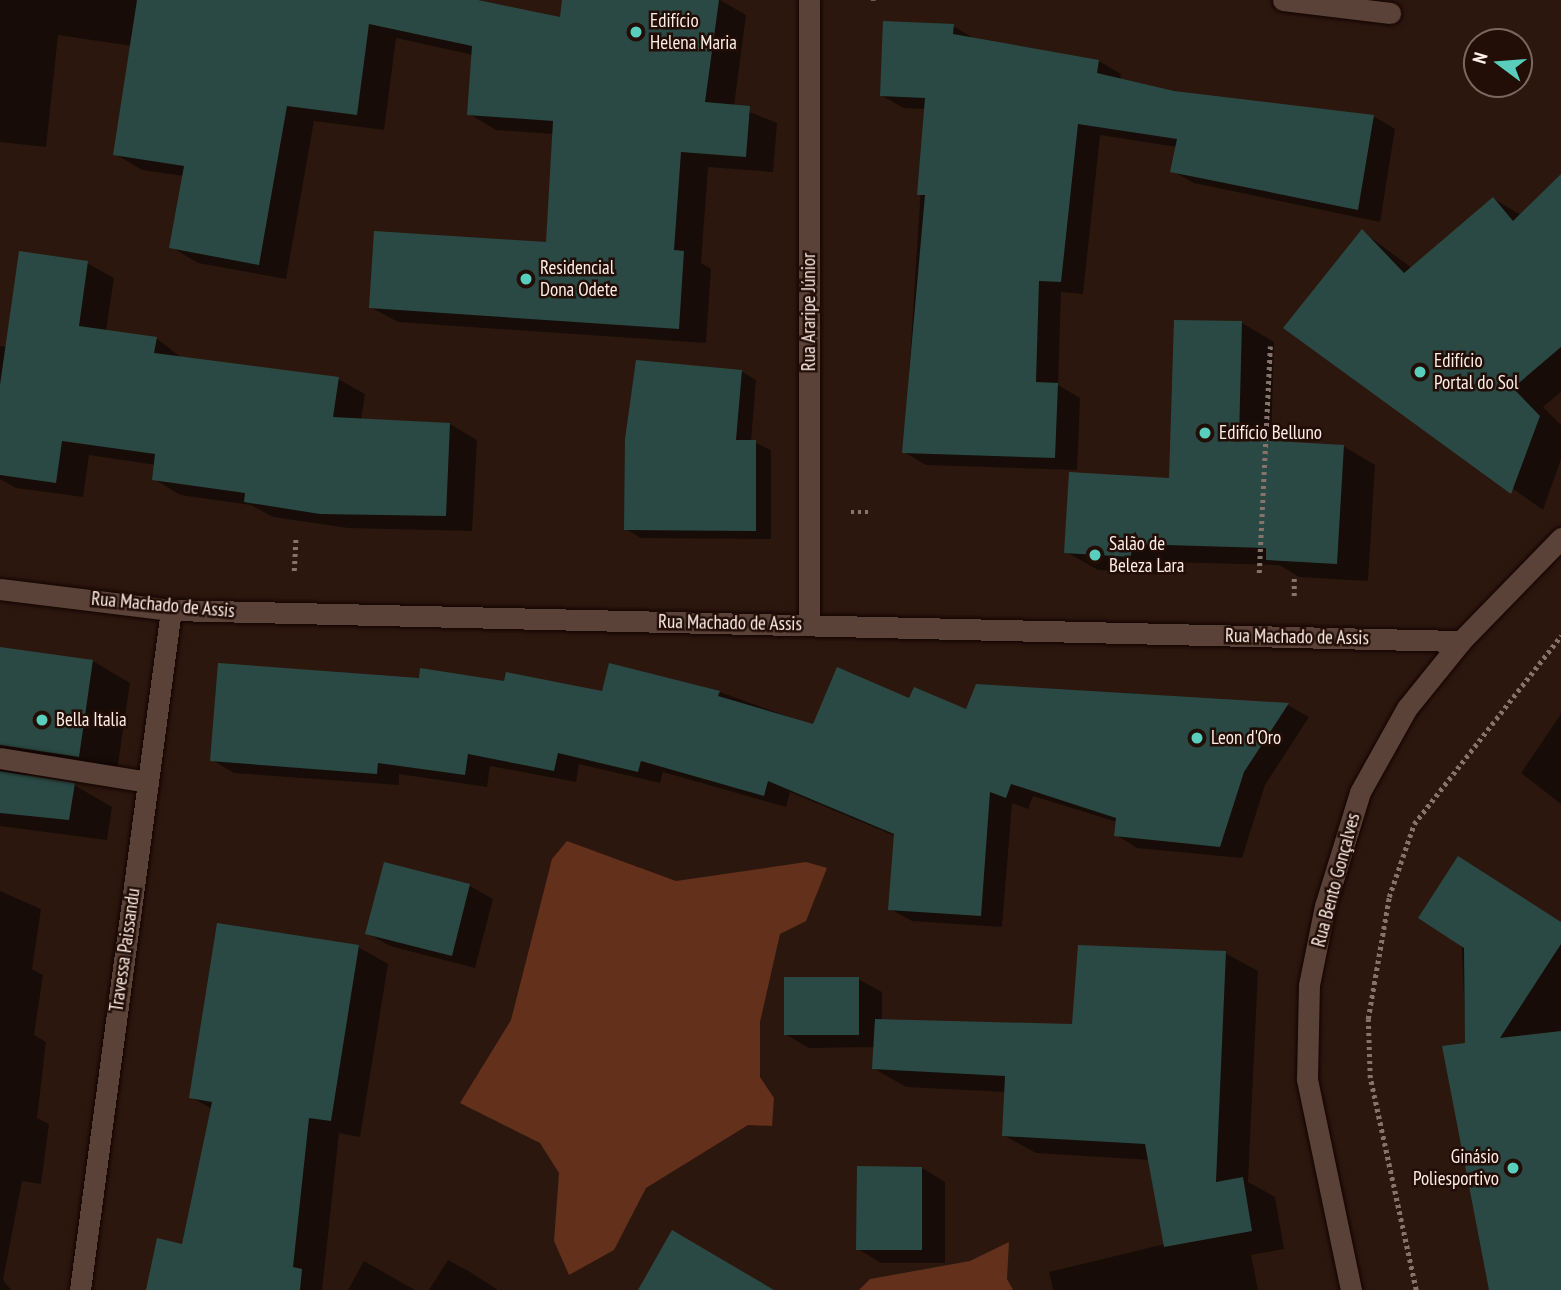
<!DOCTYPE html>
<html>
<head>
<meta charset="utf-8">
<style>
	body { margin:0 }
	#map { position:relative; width:1561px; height:1290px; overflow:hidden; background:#2c170e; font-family:"PT Sans Narrow",sans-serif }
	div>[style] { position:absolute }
	.green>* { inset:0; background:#62301b }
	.shadow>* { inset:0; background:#0007 }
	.building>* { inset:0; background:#2a4944 }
	.path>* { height:4.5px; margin-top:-2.25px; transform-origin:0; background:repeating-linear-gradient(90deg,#86746c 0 3.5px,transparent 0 7px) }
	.roads { filter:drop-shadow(0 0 2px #130300) drop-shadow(0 0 2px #130300) }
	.service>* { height:21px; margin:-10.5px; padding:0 10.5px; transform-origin:10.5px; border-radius:10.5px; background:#5a4238 }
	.minor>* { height:21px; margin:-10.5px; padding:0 10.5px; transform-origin:10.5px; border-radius:10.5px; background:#5a4238 }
	.tertiary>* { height:21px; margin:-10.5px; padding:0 10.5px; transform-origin:10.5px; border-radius:10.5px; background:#5a4238 }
	.dots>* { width:19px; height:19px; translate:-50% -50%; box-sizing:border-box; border:4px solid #220e06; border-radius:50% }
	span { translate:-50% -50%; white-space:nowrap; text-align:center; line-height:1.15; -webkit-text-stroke:5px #220e06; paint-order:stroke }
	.poi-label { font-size:19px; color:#fdeee8 }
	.left { translate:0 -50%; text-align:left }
	.right { translate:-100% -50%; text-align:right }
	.street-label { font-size:19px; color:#fdeee8 }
	.north { position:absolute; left:1463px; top:28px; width:70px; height:70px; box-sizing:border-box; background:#220e06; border:2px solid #7a6860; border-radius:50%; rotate:286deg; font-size:19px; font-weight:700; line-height:28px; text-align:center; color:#fdeee8 }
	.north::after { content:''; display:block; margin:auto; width:24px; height:32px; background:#5acebd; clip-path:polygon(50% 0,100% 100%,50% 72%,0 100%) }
</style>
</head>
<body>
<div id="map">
	<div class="green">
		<i style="clip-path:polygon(567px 841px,676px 881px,806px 862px,827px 868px,806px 921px,780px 934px,760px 1022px,760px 1077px,774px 1098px,772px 1126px,748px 1125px,646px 1188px,614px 1250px,569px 1275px,554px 1241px,559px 1173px,540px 1143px,460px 1103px,511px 1020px,552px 859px)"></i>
		<i style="clip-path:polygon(1009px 1242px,1007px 1279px,1013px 1290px,859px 1290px,870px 1279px,970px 1261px)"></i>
	</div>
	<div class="shadow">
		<i style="clip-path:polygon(0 0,469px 0,562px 19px,564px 0,720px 0,746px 15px,734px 106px,777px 123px,773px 172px,708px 167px,701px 263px,711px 269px,706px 343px,398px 322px,370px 307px,547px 244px,554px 134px,496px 130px,469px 114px,473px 55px,396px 38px,384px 130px,314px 121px,286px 279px,198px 263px,171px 247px,184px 176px,142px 170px,115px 154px,132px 46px,58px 35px,46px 147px,0 142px)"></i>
		<i style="clip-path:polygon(953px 26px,975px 39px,1099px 61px,1121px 74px,1120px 80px,1174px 92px,1373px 116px,1395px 129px,1380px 222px,1194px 183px,1172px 171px,1177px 147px,1100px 135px,1083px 294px,1061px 292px,1058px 385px,1080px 398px,1077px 470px,926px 465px,904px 452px,926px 109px,903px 108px,881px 95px)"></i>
		<i style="clip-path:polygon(1561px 176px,1561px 392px,1543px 407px,1561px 425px,1561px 459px,1543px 510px,1285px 327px,1363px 232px,1412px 268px,1494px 199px,1521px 215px)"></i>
		<i style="clip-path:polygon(87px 263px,114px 278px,106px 331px,156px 338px,182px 358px,338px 379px,365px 394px,361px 420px,450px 424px,477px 440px,472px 531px,348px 528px,273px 517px,251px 505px,180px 495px,154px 479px,156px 465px,89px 455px,83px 497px,16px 488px,0 479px,0 346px,7px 347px)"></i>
		<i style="clip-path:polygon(1242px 323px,1274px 342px,1271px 443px,1343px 446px,1375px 465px,1368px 581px,1299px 577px,1279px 565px,1164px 562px,1163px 574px,1098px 570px,1066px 552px,1171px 480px)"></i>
		<i style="clip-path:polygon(741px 371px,756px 380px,751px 441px,771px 450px,771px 539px,641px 538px,626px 529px)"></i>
		<i style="clip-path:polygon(0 648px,93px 661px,130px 683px,116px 778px,40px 766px,25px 777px,74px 785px,112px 807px,107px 840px,0 826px)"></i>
		<i style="clip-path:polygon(611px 665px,720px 692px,814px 726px,910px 700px,967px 711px,977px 686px,1288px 705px,1309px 717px,1265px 785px,1242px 858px,1137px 848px,1116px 835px,1117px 822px,1033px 796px,1028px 809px,1012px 803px,1002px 927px,912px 921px,890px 909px,895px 836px,790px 792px,786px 807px,663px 772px,660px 783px,579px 764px,576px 782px,490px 766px,487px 787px,399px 774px,399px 785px,234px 773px,212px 760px,420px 680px,604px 693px)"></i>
		<i style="clip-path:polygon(1561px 714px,1561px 804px,1521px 773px)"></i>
		<i style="clip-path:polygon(1458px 858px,1561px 922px,1561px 1290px,1491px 1290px,1466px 1044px)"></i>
		<i style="clip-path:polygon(385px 864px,470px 886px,493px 899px,475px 968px,390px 946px,367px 933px)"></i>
		<i style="clip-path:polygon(0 891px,41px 909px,32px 969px,43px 975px,34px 1035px,46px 1042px,37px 1118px,49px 1124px,41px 1184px,22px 1181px,3px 1280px,11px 1290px,0 1290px)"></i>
		<i style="clip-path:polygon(358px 947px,388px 964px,360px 1137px,339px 1133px,322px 1290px,147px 1290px,184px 1246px,212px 1109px,191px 1097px)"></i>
		<i style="clip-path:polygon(1225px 953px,1258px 971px,1248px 1182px,1275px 1197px,1284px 1249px,1251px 1255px,1258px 1290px,1053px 1290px,1049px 1272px,1165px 1244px,1150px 1160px,1036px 1153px,1003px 1135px,1006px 1092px,906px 1087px,873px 1068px,875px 1047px,809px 1048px,785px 1034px,858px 979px,882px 992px,882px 1021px,1074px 1025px)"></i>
		<i style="clip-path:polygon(922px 1168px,945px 1182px,945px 1263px,881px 1263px,858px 1249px)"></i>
		<i style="clip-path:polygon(448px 1260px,470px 1272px,498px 1290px,429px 1290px)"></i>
		<i style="clip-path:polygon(364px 1261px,415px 1290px,348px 1290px)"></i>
	</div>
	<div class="building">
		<i style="clip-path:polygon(137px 0,478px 0,560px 17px,562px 0,719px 0,705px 102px,750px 106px,746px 157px,681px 152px,674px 250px,684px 251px,679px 329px,369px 308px,374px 231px,546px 242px,553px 121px,467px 115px,472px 46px,369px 24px,357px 115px,287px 106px,259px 265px,169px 248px,184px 166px,113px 155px)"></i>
		<i style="clip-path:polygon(883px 21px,954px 24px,953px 34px,1099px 60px,1097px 73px,1174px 91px,1374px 115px,1358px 210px,1170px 172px,1177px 139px,1078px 124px,1061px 282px,1039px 281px,1036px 382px,1058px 383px,1055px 458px,902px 453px,925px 195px,917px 195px,925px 98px,880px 96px)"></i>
		<i style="clip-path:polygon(1561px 174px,1561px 347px,1513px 388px,1540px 416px,1511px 494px,1283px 328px,1362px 229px,1404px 273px,1493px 197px,1513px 221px)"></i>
		<i style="clip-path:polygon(19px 251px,88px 261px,79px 326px,157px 337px,154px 353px,339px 377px,333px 417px,450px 423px,446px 516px,320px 514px,244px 502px,245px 493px,152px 480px,155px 454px,62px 441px,56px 483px,0 475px,0 385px)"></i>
		<i style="clip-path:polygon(1174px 320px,1242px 321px,1239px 439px,1344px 445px,1337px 564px,1266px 560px,1266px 548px,1132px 544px,1131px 557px,1064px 553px,1069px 472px,1169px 478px)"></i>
		<i style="clip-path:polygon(636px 360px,742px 370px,736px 440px,756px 440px,756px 531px,624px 530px,625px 439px)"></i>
		<i style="clip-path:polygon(0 647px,93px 660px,79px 757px,0 745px)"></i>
		<i style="clip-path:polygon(218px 663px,419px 678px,420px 668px,504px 681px,506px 672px,602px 691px,609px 663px,720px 691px,718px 696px,813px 724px,837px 667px,909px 698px,914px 687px,966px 709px,976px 684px,1289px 703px,1244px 772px,1220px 847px,1114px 836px,1116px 818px,1011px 784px,1006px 798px,990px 792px,981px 916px,888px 910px,894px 834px,768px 781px,764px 796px,641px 761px,638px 772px,558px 753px,554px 771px,468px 754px,465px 775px,378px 763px,377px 774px,210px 761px)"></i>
		<i style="clip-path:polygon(0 771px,75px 783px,69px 820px,0 813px)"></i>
		<i style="clip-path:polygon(1458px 856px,1561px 922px,1561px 944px,1500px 1038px,1561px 1031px,1561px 1290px,1489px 1290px,1442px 1046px,1465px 1043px,1464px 948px,1418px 918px)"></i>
		<i style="clip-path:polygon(384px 862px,470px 884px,452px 956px,365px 934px)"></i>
		<i style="clip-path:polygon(217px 923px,359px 945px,331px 1121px,309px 1118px,293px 1267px,302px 1269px,300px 1290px,146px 1290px,157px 1238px,182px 1244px,212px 1102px,189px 1098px)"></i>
		<i style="clip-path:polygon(1078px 945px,1226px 951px,1216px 1182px,1243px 1177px,1252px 1231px,1164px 1247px,1145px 1144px,1002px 1136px,1005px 1076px,872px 1069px,875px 1019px,1072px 1024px)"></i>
		<i style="clip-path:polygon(784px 977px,859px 977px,859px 1035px,784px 1035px)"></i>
		<i style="clip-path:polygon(857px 1166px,922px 1167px,922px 1250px,856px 1250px)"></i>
		<i style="clip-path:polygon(672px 1230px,774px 1290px,638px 1290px)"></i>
	</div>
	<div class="path">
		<i style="left:873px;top:1px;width:1px;rotate:-90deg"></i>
		<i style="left:851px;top:512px;width:17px"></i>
		<i style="left:294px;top:571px;width:34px;rotate:-87deg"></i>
		<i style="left:1259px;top:573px;width:227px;rotate:-87.2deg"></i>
		<i style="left:1294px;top:596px;width:20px;rotate:-90deg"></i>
		<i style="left:1416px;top:1290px;width:217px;rotate:-102.2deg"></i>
		<i style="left:1370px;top:1078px;width:59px;rotate:-91.9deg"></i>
		<i style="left:1368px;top:1019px;width:124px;rotate:-80.2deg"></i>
		<i style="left:1389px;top:897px;width:77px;rotate:-71.1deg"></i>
		<i style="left:1414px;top:824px;width:239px;rotate:-52deg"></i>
	</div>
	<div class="roads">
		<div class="service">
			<i style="left:0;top:758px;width:150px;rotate:9.2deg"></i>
		</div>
		<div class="minor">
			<i style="left:1283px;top:0;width:108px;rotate:6.9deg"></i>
			<i style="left:0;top:589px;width:172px;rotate:7deg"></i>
			<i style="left:171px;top:610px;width:1290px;rotate:1.38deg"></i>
			<i style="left:809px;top:625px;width:625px;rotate:-90deg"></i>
			<i style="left:80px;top:1290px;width:686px;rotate:-82.38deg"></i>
		</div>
		<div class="tertiary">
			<i style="left:1351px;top:1290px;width:216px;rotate:-101.8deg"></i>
			<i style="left:1307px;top:1079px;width:94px;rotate:-88.8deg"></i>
			<i style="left:1309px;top:985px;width:81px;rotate:-78.6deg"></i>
			<i style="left:1325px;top:906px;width:119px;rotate:-72.9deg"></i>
			<i style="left:1360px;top:792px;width:96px;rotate:-60.8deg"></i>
			<i style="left:1407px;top:708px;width:86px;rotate:-51.1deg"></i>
			<i style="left:1461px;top:641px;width:144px;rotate:-45.8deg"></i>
		</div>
	</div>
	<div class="dots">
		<i style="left:636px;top:32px;background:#5acebd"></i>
		<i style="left:526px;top:279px;background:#5acebd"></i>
		<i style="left:1420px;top:372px;background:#5acebd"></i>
		<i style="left:1205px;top:433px;background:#5acebd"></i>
		<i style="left:1095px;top:555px;background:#5acebd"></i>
		<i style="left:42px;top:720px;background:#5acebd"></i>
		<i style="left:1197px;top:738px;background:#5acebd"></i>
		<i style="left:1513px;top:1168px;background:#5acebd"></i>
	</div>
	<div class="poi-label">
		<span class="left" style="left:650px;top:32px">Edifício<br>Helena Maria</span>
		<span class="left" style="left:540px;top:279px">Residencial<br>Dona Odete</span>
		<span class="left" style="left:1434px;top:372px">Edifício<br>Portal do Sol</span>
		<span class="left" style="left:1219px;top:433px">Edifício Belluno</span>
		<span class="left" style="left:1109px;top:555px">Salão de<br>Beleza Lara</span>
		<span class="left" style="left:56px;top:720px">Bella Italia</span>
		<span class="left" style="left:1211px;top:738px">Leon d'Oro</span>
		<span class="right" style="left:1499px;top:1168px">Ginásio<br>Poliesportivo</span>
	</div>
	<div class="street-label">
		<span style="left:809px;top:312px;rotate:-90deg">Rua Araripe Júnior</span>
		<span style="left:163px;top:605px;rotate:5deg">Rua Machado de Assis</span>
		<span style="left:730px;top:623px;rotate:1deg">Rua Machado de Assis</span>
		<span style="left:1297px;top:637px;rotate:1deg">Rua Machado de Assis</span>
		<span style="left:1336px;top:880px;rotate:-75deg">Rua Bento Gonçalves</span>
		<span style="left:125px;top:950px;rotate:-82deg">Travessa Paissandu</span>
	</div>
	<div class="north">N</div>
</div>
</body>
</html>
